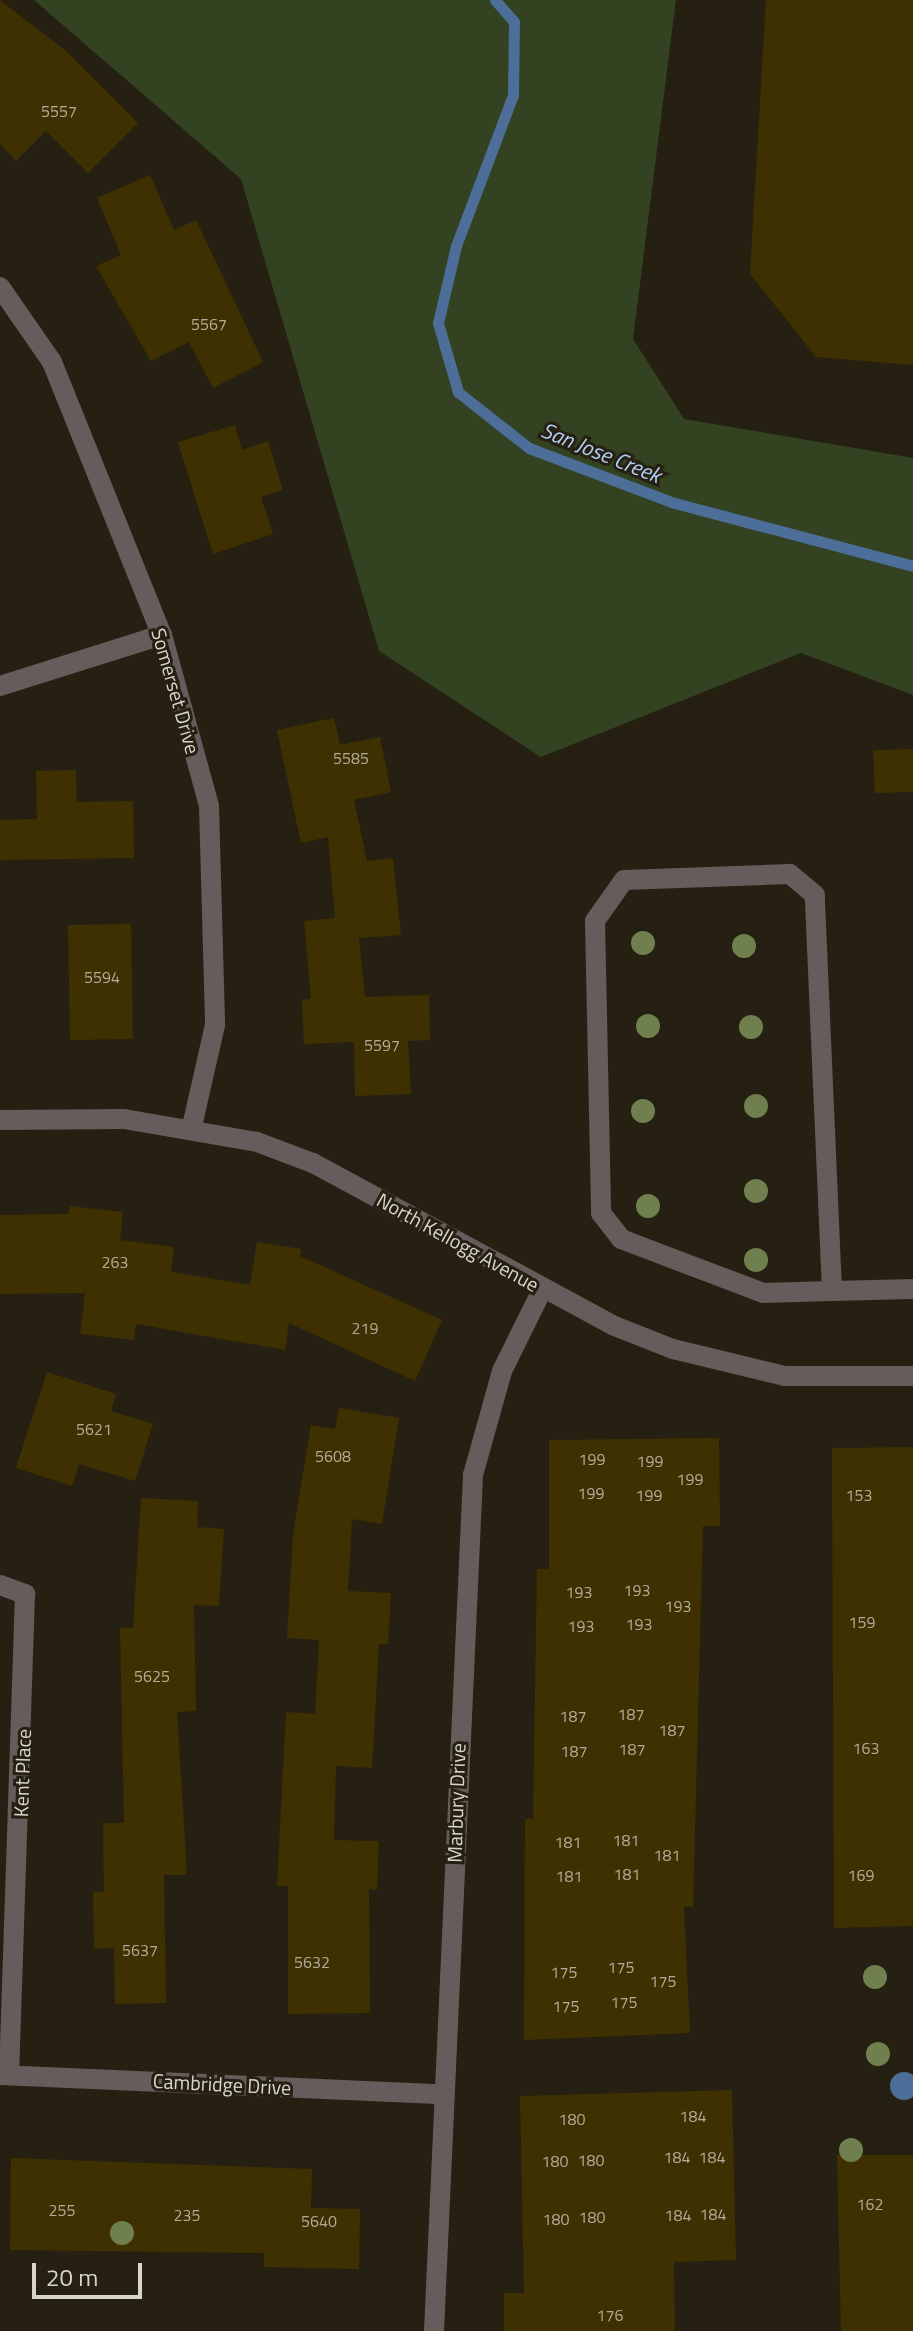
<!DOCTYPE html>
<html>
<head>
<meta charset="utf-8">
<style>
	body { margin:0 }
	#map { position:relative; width:913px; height:2331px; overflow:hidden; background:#262012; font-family:"Titillium Web",sans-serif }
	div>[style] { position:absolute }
	.green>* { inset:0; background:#334221 }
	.water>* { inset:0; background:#4c6e99 }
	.round { border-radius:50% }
	.stream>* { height:11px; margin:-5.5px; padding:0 5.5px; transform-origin:5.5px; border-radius:5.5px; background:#4c6e99 }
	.building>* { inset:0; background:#3f3002 }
	.minor>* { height:20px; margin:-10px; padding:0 10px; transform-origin:10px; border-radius:10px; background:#655c5c }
	.trees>* { width:24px; height:24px; margin:-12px; border-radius:50%; background:#6f7f4e }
	span { translate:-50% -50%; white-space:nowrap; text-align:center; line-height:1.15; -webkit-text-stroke:6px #262012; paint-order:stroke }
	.number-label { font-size:16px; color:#b2ac9a }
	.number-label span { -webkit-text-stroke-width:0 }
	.street-label { font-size:20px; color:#d9d5cc }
	.water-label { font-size:22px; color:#b1d0f8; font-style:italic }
	.scale { position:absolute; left:32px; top:2263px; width:110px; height:36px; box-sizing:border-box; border:4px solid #d9d5cc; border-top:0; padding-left:10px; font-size:24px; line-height:28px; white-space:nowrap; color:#d9d5cc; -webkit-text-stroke:6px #262012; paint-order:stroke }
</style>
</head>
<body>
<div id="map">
	<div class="green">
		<i style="clip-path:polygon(34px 0,676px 0,633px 339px,684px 419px,913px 458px,913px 695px,801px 653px,541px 757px,379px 651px,241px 179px)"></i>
	</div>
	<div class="water">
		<i class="round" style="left:890px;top:2072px;width:28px;height:28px"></i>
	</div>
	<div class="stream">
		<i style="left:495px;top:0;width:29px;rotate:49deg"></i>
		<i style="left:514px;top:22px;width:73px;rotate:90.8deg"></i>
		<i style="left:513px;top:95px;width:161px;rotate:110.7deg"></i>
		<i style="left:456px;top:246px;width:79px;rotate:103.2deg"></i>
		<i style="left:438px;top:323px;width:72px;rotate:73.8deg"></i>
		<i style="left:458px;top:392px;width:90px;rotate:38.3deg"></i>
		<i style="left:529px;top:448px;width:152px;rotate:20.8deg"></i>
		<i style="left:671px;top:502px;width:250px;rotate:14.8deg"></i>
	</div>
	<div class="building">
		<i style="clip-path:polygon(0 0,66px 51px,138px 123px,88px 173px,46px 131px,16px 161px,0 144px)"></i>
		<i style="clip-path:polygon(766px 0,913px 0,913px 365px,816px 357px,750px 274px)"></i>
		<i style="clip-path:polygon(150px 175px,174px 230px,196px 220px,263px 362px,213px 388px,189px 342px,151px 361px,96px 266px,121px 255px,97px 198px)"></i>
		<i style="clip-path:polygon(235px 425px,242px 450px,268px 441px,283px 490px,261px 497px,273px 534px,213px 554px,178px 442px)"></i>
		<i style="clip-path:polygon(334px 718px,340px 745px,380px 737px,391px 792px,354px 800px,367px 861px,393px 858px,401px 935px,359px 938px,365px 997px,429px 995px,430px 1040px,408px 1041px,411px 1094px,355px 1096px,354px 1042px,304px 1044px,302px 1000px,311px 999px,304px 921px,335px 918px,328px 837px,301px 843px,277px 730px)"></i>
		<i style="clip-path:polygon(913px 749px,913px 792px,875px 793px,873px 750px)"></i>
		<i style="clip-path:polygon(76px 770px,77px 802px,133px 801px,134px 858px,0 860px,0 820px,37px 819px,36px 771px)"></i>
		<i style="clip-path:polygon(131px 924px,133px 1039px,70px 1040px,68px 925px)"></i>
		<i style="clip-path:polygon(70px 1206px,123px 1212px,120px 1240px,174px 1247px,171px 1272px,250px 1285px,257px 1242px,301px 1249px,300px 1256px,442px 1320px,415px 1381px,289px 1323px,285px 1350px,136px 1324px,134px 1340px,80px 1334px,85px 1293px,0 1294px,0 1215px,69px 1214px)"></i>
		<i style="clip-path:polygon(47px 1372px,116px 1394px,111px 1411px,153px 1424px,135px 1481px,79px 1464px,72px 1486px,16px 1468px)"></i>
		<i style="clip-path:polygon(339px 1408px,399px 1418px,382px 1524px,352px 1519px,348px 1591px,391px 1593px,388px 1644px,379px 1644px,372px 1768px,336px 1766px,334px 1840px,379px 1841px,377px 1890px,369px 1889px,370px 2013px,288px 2014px,288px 1886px,277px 1886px,286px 1712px,315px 1714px,319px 1640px,287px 1638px,293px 1535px,311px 1425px,335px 1429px)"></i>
		<i style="clip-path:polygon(719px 1438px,720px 1526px,703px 1526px,693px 1907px,684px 1907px,690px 2033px,524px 2040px,525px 1819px,533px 1819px,537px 1569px,549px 1569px,549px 1440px)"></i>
		<i style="clip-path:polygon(913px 1447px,913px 1926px,834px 1928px,832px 1448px)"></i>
		<i style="clip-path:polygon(141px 1498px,198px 1501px,197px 1527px,224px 1529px,219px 1606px,194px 1605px,196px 1711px,177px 1712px,187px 1875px,164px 1875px,166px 2003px,115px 2004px,114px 1948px,94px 1949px,93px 1892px,104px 1892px,103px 1823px,124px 1823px,120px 1628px,133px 1628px)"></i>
		<i style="clip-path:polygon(732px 2090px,736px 2260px,674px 2262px,675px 2331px,504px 2331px,504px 2293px,524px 2293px,520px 2096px)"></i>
		<i style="clip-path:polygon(837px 2155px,913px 2155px,913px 2331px,841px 2331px)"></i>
		<i style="clip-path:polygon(11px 2158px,312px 2169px,311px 2208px,360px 2209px,359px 2269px,264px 2267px,264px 2253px,10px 2250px)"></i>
	</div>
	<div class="minor">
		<i style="left:0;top:287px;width:91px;rotate:55.3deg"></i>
		<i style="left:52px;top:362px;width:294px;rotate:68.1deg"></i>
		<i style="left:162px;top:635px;width:177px;rotate:74.6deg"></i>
		<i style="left:209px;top:806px;width:219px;rotate:88.4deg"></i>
		<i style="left:215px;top:1025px;width:104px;rotate:102.8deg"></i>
		<i style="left:0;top:686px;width:170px;rotate:-17.5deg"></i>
		<i style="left:0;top:1120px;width:124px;rotate:-0.5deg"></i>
		<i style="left:124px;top:1119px;width:135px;rotate:9.8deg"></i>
		<i style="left:257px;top:1142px;width:60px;rotate:20.6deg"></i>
		<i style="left:313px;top:1163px;width:340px;rotate:28.4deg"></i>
		<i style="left:612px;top:1325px;width:66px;rotate:21.5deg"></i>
		<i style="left:673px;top:1349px;width:115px;rotate:13.6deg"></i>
		<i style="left:785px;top:1376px;width:128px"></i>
		<i style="left:832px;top:1291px;width:396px;rotate:-92.5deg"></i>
		<i style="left:815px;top:895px;width:33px;rotate:-140deg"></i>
		<i style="left:790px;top:874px;width:166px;rotate:177.9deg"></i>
		<i style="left:624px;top:880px;width:50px;rotate:125.3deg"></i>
		<i style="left:595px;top:921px;width:292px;rotate:88.8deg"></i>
		<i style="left:601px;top:1213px;width:33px;rotate:52deg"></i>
		<i style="left:621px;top:1239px;width:152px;rotate:20.8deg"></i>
		<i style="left:763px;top:1293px;width:69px;rotate:-1.7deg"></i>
		<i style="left:832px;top:1291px;width:81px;rotate:-1.4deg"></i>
		<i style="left:0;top:1585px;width:27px;rotate:20deg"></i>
		<i style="left:25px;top:1594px;width:481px;rotate:91.9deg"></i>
		<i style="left:0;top:2075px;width:444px;rotate:2.5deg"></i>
		<i style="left:434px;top:2331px;width:857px;rotate:-87.39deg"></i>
		<i style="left:473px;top:1475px;width:108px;rotate:-74.4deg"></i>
		<i style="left:502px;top:1371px;width:93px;rotate:-63.7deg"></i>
	</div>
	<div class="trees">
		<i style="left:643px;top:943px"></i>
		<i style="left:744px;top:946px"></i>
		<i style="left:648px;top:1026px"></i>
		<i style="left:751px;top:1027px"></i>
		<i style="left:756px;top:1106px"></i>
		<i style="left:643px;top:1111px"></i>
		<i style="left:756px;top:1191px"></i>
		<i style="left:648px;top:1206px"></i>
		<i style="left:756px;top:1260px"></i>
		<i style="left:875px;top:1977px"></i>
		<i style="left:878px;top:2054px"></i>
		<i style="left:851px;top:2150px"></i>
		<i style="left:122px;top:2233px"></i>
	</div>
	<div class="number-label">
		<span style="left:59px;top:111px">5557</span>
		<span style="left:209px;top:324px">5567</span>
		<span style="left:351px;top:758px">5585</span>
		<span style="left:102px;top:977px">5594</span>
		<span style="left:382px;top:1045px">5597</span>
		<span style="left:115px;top:1262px">263</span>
		<span style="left:365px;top:1328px">219</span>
		<span style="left:94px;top:1429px">5621</span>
		<span style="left:333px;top:1456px">5608</span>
		<span style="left:592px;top:1459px">199</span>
		<span style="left:650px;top:1461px">199</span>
		<span style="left:690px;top:1479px">199</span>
		<span style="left:591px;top:1493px">199</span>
		<span style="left:649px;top:1495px">199</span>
		<span style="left:859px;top:1495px">153</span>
		<span style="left:637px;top:1590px">193</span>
		<span style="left:579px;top:1592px">193</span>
		<span style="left:678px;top:1606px">193</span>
		<span style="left:862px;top:1622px">159</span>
		<span style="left:639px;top:1624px">193</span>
		<span style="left:581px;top:1626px">193</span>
		<span style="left:152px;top:1676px">5625</span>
		<span style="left:631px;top:1714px">187</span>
		<span style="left:573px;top:1716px">187</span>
		<span style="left:672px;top:1730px">187</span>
		<span style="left:866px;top:1748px">163</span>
		<span style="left:632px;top:1749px">187</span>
		<span style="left:574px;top:1751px">187</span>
		<span style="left:626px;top:1840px">181</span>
		<span style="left:568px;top:1842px">181</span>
		<span style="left:667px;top:1855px">181</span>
		<span style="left:627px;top:1874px">181</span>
		<span style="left:861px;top:1875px">169</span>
		<span style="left:569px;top:1876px">181</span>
		<span style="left:140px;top:1950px">5637</span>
		<span style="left:312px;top:1962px">5632</span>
		<span style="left:621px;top:1967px">175</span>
		<span style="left:564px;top:1972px">175</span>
		<span style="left:663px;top:1981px">175</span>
		<span style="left:624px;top:2002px">175</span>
		<span style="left:566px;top:2006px">175</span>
		<span style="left:693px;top:2116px">184</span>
		<span style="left:572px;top:2119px">180</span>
		<span style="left:677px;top:2157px">184</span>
		<span style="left:712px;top:2157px">184</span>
		<span style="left:591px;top:2160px">180</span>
		<span style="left:555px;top:2161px">180</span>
		<span style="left:870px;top:2204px">162</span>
		<span style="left:62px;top:2210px">255</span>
		<span style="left:713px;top:2214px">184</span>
		<span style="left:187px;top:2215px">235</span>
		<span style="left:678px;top:2215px">184</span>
		<span style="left:592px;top:2217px">180</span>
		<span style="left:556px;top:2219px">180</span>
		<span style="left:319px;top:2221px">5640</span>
		<span style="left:610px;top:2315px">176</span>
	</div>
	<div class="street-label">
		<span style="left:176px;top:691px;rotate:74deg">Somerset Drive</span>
		<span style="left:458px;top:1242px;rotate:29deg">North Kellogg Avenue</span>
		<span style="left:22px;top:1773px;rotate:-88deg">Kent Place</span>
		<span style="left:456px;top:1803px;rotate:-88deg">Marbury Drive</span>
		<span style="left:222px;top:2084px;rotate:3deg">Cambridge Drive</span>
	</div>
	<div class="water-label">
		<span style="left:601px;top:453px;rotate:22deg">San Jose Creek</span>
	</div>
	<div class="scale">20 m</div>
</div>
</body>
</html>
